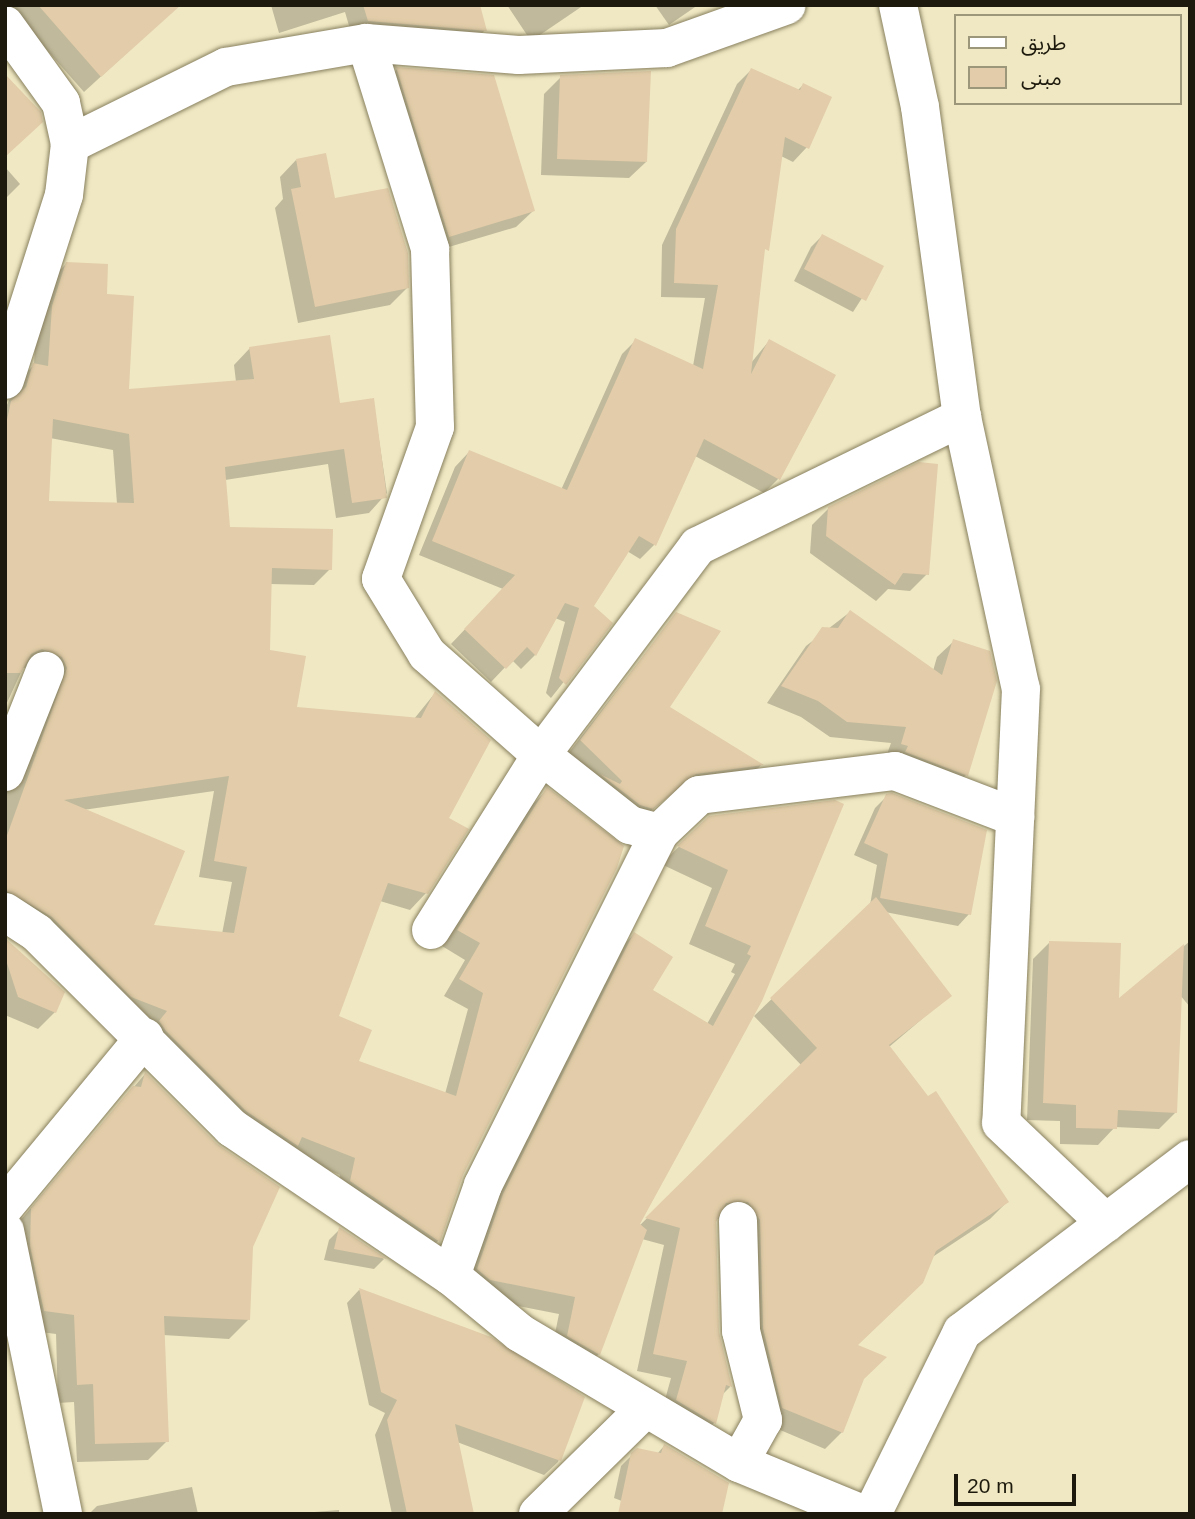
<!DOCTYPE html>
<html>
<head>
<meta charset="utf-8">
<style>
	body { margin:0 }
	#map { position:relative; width:1195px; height:1519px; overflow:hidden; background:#f0e8c3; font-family:Helvetica,"Noto Sans Arabic",sans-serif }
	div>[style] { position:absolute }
	.shadow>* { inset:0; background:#0003 }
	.building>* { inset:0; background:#e2cca9 }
	.roads { filter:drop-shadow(0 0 2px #88805f) drop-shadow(0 0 2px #88805f) }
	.minor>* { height:38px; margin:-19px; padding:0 19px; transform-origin:19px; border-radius:19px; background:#fff }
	span { translate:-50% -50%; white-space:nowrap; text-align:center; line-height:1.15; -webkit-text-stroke:5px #f0e8c3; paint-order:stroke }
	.frame { position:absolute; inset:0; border:7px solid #1d1a0d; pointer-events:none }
	.legend { position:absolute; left:954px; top:14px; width:228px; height:91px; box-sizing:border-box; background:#f0e8c3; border:2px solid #9c967a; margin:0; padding:9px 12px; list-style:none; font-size:21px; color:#1d1a0d }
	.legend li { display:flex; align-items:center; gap:14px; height:35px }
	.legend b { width:35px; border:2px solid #9c967a }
	.scale { position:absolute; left:954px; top:1474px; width:122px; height:32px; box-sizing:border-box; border:4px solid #1d1a0d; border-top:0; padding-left:9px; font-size:21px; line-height:24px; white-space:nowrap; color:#1d1a0d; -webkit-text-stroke:5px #f0e8c3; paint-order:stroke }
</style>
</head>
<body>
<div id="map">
	<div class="shadow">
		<i style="clip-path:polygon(7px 5px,179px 5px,84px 92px)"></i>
		<i style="clip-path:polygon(271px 5px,478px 5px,485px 30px,470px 46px,352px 36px,345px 12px,279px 33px)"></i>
		<i style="clip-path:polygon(507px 5px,584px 5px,531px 41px)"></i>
		<i style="clip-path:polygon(655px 5px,698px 5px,669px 25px)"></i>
		<i style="clip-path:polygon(397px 69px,533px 211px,516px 227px,432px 252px,381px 86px)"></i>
		<i style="clip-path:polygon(751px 70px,797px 91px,803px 85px,807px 147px,793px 162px,781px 156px,763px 254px,751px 363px,769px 341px,834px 376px,778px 479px,764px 493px,695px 456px,654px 545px,640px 559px,627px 551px,592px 606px,610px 623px,551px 698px,546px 693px,565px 622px,555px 618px,535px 655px,521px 669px,512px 660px,491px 682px,451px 644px,503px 589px,419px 555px,455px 467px,469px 452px,561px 490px,622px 354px,636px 340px,693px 366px,705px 298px,661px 297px,662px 245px,737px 84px)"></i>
		<i style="clip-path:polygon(561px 77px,646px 162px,629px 178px,541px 175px,544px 94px)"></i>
		<i style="clip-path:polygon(296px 160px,407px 288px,390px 305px,298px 323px,275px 208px,283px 199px,280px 177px)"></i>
		<i style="clip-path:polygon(5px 167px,20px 184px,5px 199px)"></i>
		<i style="clip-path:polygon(822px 236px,882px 267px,853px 312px,794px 281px,811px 247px)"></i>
		<i style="clip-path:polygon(evenodd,66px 264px,105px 296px,127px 391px,236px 382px,234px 365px,250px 348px,338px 405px,373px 400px,387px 493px,369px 513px,336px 518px,328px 464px,225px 480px,229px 529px,330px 569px,314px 585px,270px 584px,269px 651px,295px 709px,414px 719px,435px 693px,447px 818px,426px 893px,410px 910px,380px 901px,336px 1017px,357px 1062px,445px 1094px,468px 1009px,444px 996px,465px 960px,442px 946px,531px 806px,547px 790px,462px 1175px,438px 1241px,422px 1257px,335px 1198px,340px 1175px,288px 1153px,5px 915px,5px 793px,51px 685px,37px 666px,23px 668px,5px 707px,5px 409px,18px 381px,34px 365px,36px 323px,50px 280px,66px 264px,50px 438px,113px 450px,117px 504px,47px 503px,50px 438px,66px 264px,214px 791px,199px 877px,232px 882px,222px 934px,152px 927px,83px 810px,214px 791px)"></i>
		<i style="clip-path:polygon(829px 508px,927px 574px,910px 591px,888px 589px,876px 601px,810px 553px,812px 525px)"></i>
		<i style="clip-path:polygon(850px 612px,933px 671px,937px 657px,954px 641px,966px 775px,950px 791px,885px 760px,891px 743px,830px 737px,801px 717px,767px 703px,806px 646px)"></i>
		<i style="clip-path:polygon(676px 614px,667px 708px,761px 765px,748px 779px,680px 787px,637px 822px,567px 755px)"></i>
		<i style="clip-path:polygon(887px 796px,969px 914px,958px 926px,885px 912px,949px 996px,889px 1047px,1007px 1202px,990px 1219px,931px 1258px,856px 1346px,863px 1379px,842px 1432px,825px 1449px,766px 1424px,731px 1218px,716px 1219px,717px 1332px,730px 1387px,722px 1395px,714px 1423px,697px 1440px,660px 1418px,671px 1378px,637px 1371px,664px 1245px,642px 1239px,599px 1354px,581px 1372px,551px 1353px,559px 1314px,472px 1297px,460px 1287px,486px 1213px,617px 952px,634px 934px,650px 991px,707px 1024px,735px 974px,731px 972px,735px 964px,689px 944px,712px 888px,661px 864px,710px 817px,835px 802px,635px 1230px,802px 1066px,754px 1016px,870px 905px,877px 865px,854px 855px,875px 808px)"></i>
		<i style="clip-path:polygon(5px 940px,63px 992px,55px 1012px,38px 1029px,5px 1015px)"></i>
		<i style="clip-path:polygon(1190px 941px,1190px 1007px,1180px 995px,1176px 1112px,1159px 1129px,1115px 1127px,1098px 1145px,1060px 1144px,1060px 1121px,1027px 1120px,1033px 959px,1050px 942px,1117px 1002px)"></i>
		<i style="clip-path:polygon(145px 1074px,216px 1145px,252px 1246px,248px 1320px,229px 1339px,163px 1335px,167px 1441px,148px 1460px,77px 1462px,74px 1402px,58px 1403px,56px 1334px,25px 1330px,13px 1229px)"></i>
		<i style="clip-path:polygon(340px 1229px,384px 1259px,374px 1269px,324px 1260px,329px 1240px)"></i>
		<i style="clip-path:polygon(359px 1290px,583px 1398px,558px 1462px,544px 1475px,457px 1442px,473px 1514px,392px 1514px,375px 1435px,385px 1413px,369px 1405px,347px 1303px)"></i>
		<i style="clip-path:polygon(664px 1446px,656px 1514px,614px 1498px,621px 1466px,638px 1449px,657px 1454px)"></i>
		<i style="clip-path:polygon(192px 1487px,198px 1514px,89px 1514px,97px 1506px)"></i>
		<i style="clip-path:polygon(339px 1510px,339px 1514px,290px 1514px)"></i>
	</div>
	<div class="building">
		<i style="clip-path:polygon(38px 5px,181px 5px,101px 77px)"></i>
		<i style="clip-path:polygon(363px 5px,480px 5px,487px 31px,368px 21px)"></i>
		<i style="clip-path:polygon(396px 67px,494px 75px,535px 211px,449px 237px)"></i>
		<i style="clip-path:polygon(751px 68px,800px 90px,803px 83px,832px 97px,809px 149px,785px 137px,769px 251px,765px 249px,751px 374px,769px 339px,836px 375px,780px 480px,704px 439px,656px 546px,639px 536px,594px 606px,613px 623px,566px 685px,559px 678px,579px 608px,565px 603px,536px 656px,527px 647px,506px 669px,464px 629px,515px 575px,432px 541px,469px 450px,567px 490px,635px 338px,703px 369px,718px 285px,674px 283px,676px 229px)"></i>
		<i style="clip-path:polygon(651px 71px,647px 162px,557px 159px,560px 75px)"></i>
		<i style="clip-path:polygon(5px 74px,41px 112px,43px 122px,5px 157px)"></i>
		<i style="clip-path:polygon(326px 153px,335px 198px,388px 188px,408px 253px,409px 288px,315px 307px,291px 189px,301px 187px,296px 159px)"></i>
		<i style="clip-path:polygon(822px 234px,884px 266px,866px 301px,804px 269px)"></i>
		<i style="clip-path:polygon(evenodd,66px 262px,108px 264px,107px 294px,134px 296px,129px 389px,254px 379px,249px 347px,330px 335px,340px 403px,374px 398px,387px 498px,352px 503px,344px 449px,225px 467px,230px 527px,333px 529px,332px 570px,272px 568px,270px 650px,306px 656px,297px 707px,421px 718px,435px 691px,491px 740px,449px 818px,469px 829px,428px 894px,388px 883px,339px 1016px,372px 1030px,359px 1061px,456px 1096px,483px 993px,459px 979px,480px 943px,457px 930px,547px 787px,624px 846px,617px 868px,463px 1175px,440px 1242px,350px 1181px,355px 1158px,302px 1137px,298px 1146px,246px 1111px,166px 1031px,159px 1021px,167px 1011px,131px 997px,52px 917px,5px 890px,5px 841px,67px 668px,62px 657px,42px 649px,31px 654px,21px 673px,5px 673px,5px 429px,11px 401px,26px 387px,33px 363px,48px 366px,52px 306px,66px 262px,53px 419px,129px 434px,134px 503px,49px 501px,53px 419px,66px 262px,229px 776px,214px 861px,247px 867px,234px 933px,154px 925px,185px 851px,64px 800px,229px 776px)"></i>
		<i style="clip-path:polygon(919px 462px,938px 464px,929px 575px,903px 573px,895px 585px,826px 536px,828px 507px)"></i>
		<i style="clip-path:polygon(850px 610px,942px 675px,953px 639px,990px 651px,997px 681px,968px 776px,905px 752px,908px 746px,901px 744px,906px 727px,847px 722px,818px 701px,781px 686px,822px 627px,838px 628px)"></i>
		<i style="clip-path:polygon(676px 612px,721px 631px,670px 707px,764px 765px,696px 774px,653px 809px,640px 805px,600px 774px,620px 784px,622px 781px,580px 740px)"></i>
		<i style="clip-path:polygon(892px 793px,987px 830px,971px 915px,880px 898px,888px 854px,864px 843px,886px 794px)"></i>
		<i style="clip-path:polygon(835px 800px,844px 804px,762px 1001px,640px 1224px,647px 1230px,600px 1355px,567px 1336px,575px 1297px,490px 1280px,477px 1269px,503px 1194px,634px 932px,673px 957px,653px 990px,713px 1026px,751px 956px,747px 954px,751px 946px,705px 926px,728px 870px,677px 846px,709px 816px)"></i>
		<i style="clip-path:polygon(876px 897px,952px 996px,889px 1045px,928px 1096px,936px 1091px,1009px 1202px,936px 1251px,923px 1283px,858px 1345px,887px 1357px,864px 1379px,843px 1433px,782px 1408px,763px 1328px,760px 1220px,748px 1202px,726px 1203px,716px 1222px,719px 1332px,732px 1387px,726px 1385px,716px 1424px,676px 1400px,687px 1361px,653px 1354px,680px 1228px,645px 1218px,817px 1048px,770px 998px)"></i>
		<i style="clip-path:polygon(5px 938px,65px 992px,56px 1013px,18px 997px,5px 957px)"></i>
		<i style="clip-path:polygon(1049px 941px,1121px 943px,1119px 998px,1184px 944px,1177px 1113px,1118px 1110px,1117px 1129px,1076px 1128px,1076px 1105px,1043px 1103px)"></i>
		<i style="clip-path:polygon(145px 1072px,217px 1144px,280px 1187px,253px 1247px,250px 1320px,164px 1316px,169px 1442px,95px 1444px,93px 1384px,77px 1385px,74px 1315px,44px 1311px,30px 1246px,31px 1208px,133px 1086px,141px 1087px)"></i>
		<i style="clip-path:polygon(339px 1227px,387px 1259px,334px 1249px)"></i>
		<i style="clip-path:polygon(359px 1288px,491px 1337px,585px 1397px,561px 1461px,455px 1424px,474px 1514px,407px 1514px,387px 1420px,397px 1400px,381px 1392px)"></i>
		<i style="clip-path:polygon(664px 1444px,729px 1483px,722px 1514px,618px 1514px,631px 1453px,637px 1448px,661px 1453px)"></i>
	</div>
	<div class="roads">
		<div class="minor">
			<i style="left:898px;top:5px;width:104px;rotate:77.8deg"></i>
			<i style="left:920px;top:107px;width:313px;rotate:82.3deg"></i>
			<i style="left:962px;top:417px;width:278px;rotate:77.8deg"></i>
			<i style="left:1021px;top:689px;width:434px;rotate:92.6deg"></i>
			<i style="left:1001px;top:1123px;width:145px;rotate:43.6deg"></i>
			<i style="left:5px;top:25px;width:96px;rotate:54.3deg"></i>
			<i style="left:61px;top:103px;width:42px;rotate:77.6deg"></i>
			<i style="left:70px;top:144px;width:51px;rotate:96.7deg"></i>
			<i style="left:64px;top:195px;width:194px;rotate:107.7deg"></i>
			<i style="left:366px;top:43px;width:216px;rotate:72.7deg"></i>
			<i style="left:430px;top:249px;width:178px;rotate:88.4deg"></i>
			<i style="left:435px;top:427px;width:161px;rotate:109.6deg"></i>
			<i style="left:381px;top:579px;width:88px;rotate:58.5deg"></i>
			<i style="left:427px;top:654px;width:152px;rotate:41.5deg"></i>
			<i style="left:541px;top:755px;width:113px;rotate:38.2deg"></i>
			<i style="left:630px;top:825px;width:30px;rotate:15deg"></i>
			<i style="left:70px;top:144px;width:174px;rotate:-26.3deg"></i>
			<i style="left:226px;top:67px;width:142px;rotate:-9.7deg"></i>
			<i style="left:366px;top:43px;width:153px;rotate:4.5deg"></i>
			<i style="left:519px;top:55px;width:148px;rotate:-2.7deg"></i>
			<i style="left:667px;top:48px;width:127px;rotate:-19.7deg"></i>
			<i style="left:5px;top:772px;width:109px;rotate:-68.4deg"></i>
			<i style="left:5px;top:912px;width:38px;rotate:33deg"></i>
			<i style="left:37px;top:933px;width:276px;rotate:45deg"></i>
			<i style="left:232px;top:1128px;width:264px;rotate:34.1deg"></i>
			<i style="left:451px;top:1276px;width:89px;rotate:39.6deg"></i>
			<i style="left:520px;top:1333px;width:255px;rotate:30.7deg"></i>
			<i style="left:739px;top:1463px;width:133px;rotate:22.5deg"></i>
			<i style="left:431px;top:930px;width:207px;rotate:-57.8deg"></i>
			<i style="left:541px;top:755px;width:261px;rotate:-53.1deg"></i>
			<i style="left:698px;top:546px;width:294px;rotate:-26deg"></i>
			<i style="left:5px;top:1206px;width:219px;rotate:-50.4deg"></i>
			<i style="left:738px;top:1221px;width:110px;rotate:88.4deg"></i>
			<i style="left:741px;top:1331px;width:92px;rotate:76.1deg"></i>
			<i style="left:763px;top:1420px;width:49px;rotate:119.2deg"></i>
			<i style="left:5px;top:1231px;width:289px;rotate:78.4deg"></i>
			<i style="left:451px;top:1276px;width:96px;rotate:-70.6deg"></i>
			<i style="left:483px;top:1185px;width:394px;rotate:-63.4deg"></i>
			<i style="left:659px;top:833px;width:55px;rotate:-43.5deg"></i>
			<i style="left:699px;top:795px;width:197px;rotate:-7deg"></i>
			<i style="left:895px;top:771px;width:129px;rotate:21deg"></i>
			<i style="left:538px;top:1514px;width:148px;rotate:-44.5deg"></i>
			<i style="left:872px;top:1514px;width:203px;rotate:-63.7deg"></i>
			<i style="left:962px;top:1332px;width:286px;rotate:-37.2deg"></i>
		</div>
	</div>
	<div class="frame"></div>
	<ul class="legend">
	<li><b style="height:9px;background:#fff"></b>طريق</li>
	<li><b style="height:19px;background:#e2cca9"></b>مبنى</li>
	</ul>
	<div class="scale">20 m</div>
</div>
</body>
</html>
